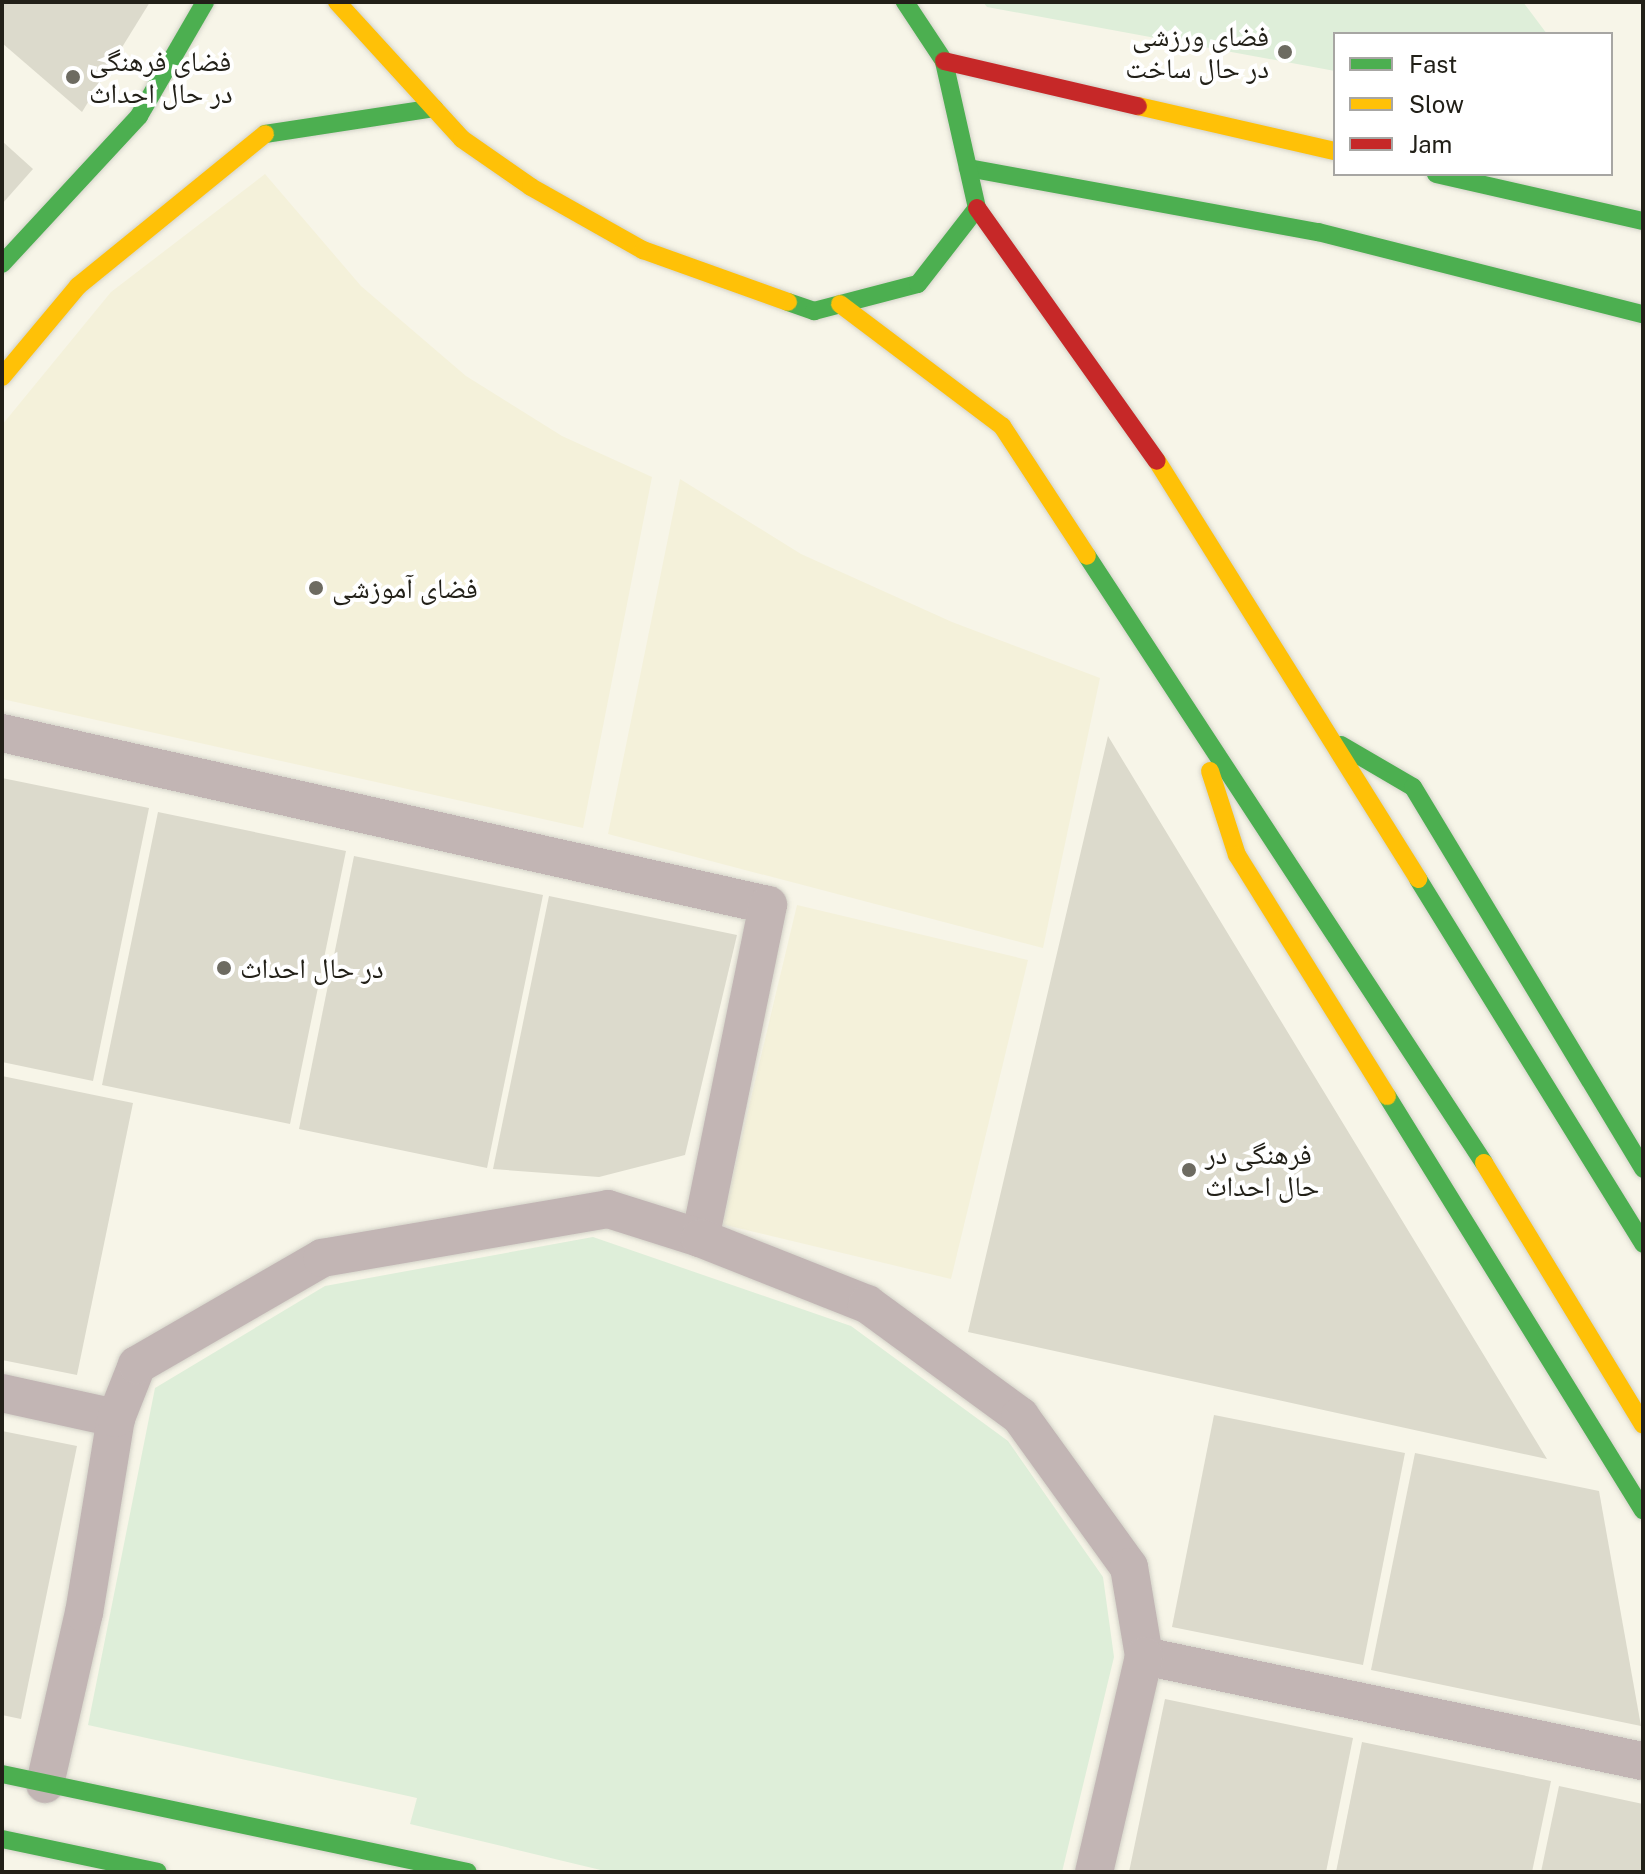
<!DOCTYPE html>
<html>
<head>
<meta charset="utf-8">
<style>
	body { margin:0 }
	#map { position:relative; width:1645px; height:1874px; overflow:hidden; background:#f7f5e8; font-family:"Public Sans","Noto Naskh Arabic",sans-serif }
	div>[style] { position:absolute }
	.built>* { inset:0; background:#f4f1da }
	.green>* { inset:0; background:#deeed9 }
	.building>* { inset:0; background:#dcdacc }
	.roads { filter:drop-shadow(0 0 2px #d3d2c8) drop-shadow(0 0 2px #d3d2c8) }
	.street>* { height:38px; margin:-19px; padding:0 19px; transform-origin:19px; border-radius:19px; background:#c2b5b4 }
	.fast>* { height:18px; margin:-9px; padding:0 9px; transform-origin:9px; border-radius:9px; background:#4caf50 }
	.slow>* { height:18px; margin:-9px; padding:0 9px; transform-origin:9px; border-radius:9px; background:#ffc107 }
	.jam>* { height:18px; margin:-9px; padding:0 9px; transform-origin:9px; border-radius:9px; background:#c62828 }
	.dots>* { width:22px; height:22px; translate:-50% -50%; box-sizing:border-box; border:4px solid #fff; border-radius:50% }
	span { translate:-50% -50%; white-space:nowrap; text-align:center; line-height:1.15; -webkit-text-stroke:8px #fff; paint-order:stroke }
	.poi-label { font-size:28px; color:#222018 }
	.right { translate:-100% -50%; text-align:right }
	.left { translate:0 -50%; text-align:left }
	.frame { position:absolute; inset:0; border:4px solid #222018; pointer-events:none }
	.legend { position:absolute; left:1333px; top:32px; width:280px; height:144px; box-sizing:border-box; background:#fff; border:2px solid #a7a6a3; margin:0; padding:10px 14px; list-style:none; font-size:24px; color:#222018 }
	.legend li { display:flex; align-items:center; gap:16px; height:40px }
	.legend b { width:40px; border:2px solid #a7a6a3 }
</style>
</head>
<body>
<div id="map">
	<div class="built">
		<i style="clip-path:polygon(265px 174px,361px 286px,466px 376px,562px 436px,652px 477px,583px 828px,2px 699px,2px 425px,111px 292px)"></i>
		<i style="clip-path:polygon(680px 479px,801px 554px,952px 622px,1100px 678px,1043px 948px,608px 834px)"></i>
		<i style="clip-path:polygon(797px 905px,1028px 960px,951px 1279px,721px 1224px)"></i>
	</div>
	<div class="green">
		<i style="clip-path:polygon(983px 2px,1523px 2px,1547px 34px,1335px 34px,1335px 71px,987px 7px)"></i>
		<i style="clip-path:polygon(593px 1237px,851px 1326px,1008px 1441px,1103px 1577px,1114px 1657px,1062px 1872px,609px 1872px,410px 1824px,417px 1798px,88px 1725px,155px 1388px,325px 1286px)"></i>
	</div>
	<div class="building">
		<i style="clip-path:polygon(2px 2px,150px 2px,82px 112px,2px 43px)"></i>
		<i style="clip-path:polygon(2px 141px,33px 169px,2px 204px)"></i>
		<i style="clip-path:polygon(1108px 736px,1273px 1008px,1547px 1459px,968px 1332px)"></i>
		<i style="clip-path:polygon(2px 778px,149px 808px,93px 1081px,2px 1062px)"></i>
		<i style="clip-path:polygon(158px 812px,346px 851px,290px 1124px,102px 1085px)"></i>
		<i style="clip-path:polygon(354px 856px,543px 895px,487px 1168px,299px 1129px)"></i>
		<i style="clip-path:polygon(549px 896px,737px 935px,685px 1155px,599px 1177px,493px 1169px)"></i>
		<i style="clip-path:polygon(2px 1076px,133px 1103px,77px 1375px,2px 1360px)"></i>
		<i style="clip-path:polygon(1214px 1415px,1405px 1453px,1363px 1665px,1172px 1627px)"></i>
		<i style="clip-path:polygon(2px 1431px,77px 1446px,21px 1719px,2px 1715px)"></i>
		<i style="clip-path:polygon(1415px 1453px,1599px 1491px,1641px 1726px,1371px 1670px)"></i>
		<i style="clip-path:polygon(1165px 1699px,1353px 1738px,1326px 1872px,1129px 1872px)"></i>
		<i style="clip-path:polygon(1362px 1742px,1551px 1781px,1532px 1872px,1336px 1872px)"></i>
		<i style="clip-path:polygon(1559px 1786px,1643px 1804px,1643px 1872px,1541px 1872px)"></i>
	</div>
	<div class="roads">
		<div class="street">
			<i style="left:2px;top:733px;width:785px;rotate:12.66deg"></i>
			<i style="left:768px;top:905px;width:340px;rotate:101.5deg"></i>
			<i style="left:2px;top:1393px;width:117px;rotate:12.4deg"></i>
			<i style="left:1144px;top:1656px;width:509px;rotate:11.91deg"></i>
			<i style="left:45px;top:1784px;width:175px;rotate:-77.2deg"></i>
			<i style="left:84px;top:1613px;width:198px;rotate:-80.7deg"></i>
			<i style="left:116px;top:1418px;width:57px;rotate:-68.4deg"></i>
			<i style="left:137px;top:1365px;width:214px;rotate:-30deg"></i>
			<i style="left:322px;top:1258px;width:290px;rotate:-9.7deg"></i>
			<i style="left:608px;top:1209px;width:96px;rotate:17.5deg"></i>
			<i style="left:700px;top:1238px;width:180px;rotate:21.6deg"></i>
			<i style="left:867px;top:1304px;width:190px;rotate:36.2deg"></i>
			<i style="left:1020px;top:1416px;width:186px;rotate:54.2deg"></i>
			<i style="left:1129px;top:1567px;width:90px;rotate:80.4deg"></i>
			<i style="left:1144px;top:1656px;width:222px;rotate:103deg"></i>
		</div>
		<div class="fast">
			<i style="left:265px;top:134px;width:171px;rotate:-8.7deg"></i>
			<i style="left:968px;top:168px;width:356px;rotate:10.4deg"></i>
			<i style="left:1318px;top:232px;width:335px;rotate:14.2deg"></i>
			<i style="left:1436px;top:174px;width:212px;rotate:12.8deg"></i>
			<i style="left:2px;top:264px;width:202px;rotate:-47.2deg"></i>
			<i style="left:139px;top:116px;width:132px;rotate:-59.9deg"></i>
			<i style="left:788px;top:302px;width:28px;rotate:19deg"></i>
			<i style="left:814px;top:311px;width:107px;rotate:-14.6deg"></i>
			<i style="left:918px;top:284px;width:96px;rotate:-52.2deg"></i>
			<i style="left:977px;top:208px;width:151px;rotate:-102.7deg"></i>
			<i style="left:944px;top:61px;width:71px;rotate:-123.5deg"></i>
			<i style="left:1087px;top:556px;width:725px;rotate:56.81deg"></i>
			<i style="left:1341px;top:745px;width:83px;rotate:30.3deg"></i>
			<i style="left:1413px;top:787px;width:446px;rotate:58.9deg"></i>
			<i style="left:1418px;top:879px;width:429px;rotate:58.3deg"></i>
			<i style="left:1387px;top:1096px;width:487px;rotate:58.3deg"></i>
			<i style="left:2px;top:1774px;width:476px;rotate:11.9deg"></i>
			<i style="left:2px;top:1839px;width:159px;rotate:11.9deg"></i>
		</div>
		<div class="slow">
			<i style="left:337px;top:2px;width:185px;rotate:47.6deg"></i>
			<i style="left:462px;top:139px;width:84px;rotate:34.8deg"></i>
			<i style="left:531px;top:187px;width:129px;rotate:29.4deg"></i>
			<i style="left:643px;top:250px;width:154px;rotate:19.7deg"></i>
			<i style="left:1138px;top:106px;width:202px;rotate:12.9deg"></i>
			<i style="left:840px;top:304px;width:203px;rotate:37deg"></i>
			<i style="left:1002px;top:426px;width:155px;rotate:56.8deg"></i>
			<i style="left:2px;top:377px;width:119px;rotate:-50.1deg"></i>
			<i style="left:78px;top:286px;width:241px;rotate:-39.1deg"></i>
			<i style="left:1157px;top:461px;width:493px;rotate:58deg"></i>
			<i style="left:1210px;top:771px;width:88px;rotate:72.2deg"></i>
			<i style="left:1237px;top:855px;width:284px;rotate:58.1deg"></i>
			<i style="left:1484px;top:1163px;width:306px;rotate:58.7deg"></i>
		</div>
		<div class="jam">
			<i style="left:944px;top:61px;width:199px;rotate:13.1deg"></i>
			<i style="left:977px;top:208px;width:310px;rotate:54.6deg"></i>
		</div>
	</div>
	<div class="dots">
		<i style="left:1285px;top:52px;background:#6d6b61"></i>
		<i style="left:73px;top:77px;background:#6d6b61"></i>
		<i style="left:316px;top:588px;background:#6d6b61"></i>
		<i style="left:224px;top:968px;background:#6d6b61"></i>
		<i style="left:1189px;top:1170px;background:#6d6b61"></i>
	</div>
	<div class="poi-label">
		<span class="right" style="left:1269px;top:52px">فضای ورزشی<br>در حال ساخت</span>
		<span class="left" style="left:89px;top:77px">فضای فرهنگی<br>در حال احداث</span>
		<span class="left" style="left:332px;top:588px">فضای آموزشی</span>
		<span class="left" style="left:240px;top:968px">در حال احداث</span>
		<span class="left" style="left:1205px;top:1170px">فرهنگی در<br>حال احداث</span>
	</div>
	<div class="frame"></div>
	<ul class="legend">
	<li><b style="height:10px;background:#4caf50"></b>Fast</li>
	<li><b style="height:10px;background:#ffc107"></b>Slow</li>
	<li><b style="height:10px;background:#c62828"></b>Jam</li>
	</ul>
</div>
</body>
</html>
